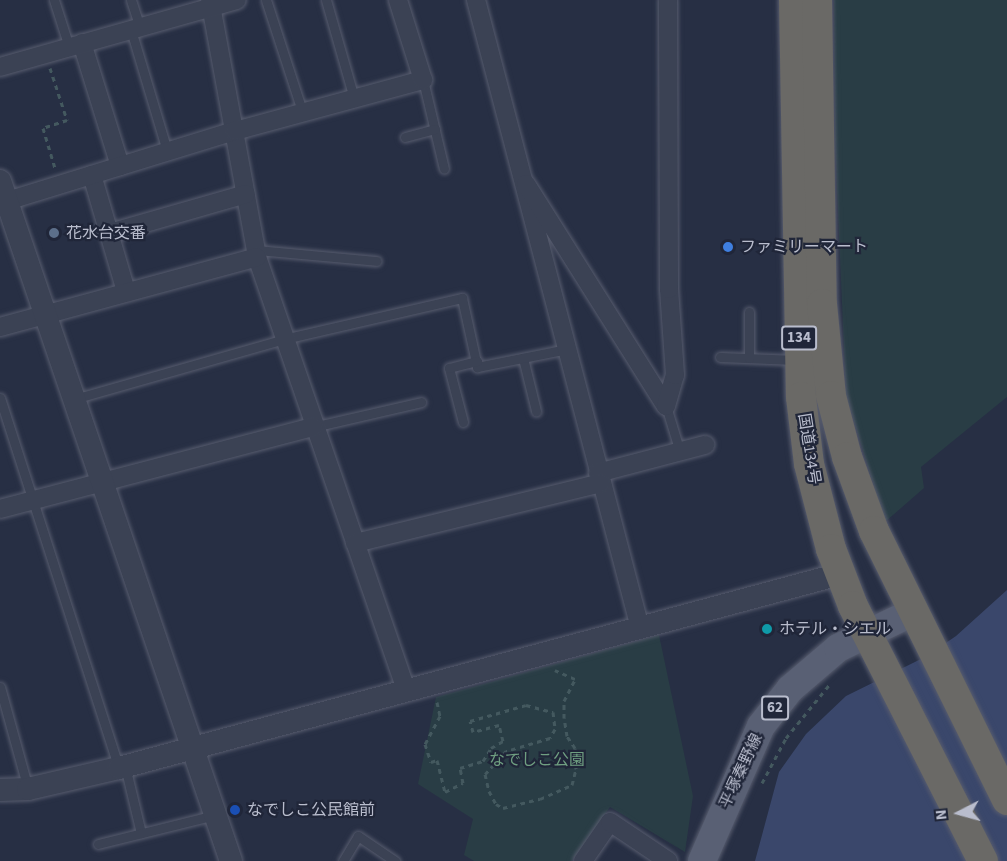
<!DOCTYPE html>
<html>
<head>
<meta charset="utf-8">
<style>
	body { margin:0 }
	#map { position:relative; width:1007px; height:861px; overflow:hidden; background:#272f44; font-family:"Source Sans 3","Noto Sans JP",sans-serif }
	div>[style] { position:absolute }
	.green>* { inset:0; background:#293d45 }
	.water>* { inset:0; background:#3a476b }
	.path>* { height:3px; margin-top:-1.5px; transform-origin:0; background:repeating-linear-gradient(90deg,#44595f 0 4.5px,transparent 0 9px) }
	.roads { filter:drop-shadow(0 0 2px #575c6e) drop-shadow(0 0 2px #575c6e) }
	.service>* { height:9px; margin:-4.5px; padding:0 4.5px; transform-origin:4.5px; border-radius:4.5px; background:#3b4254 }
	.minor>* { height:18px; margin:-9px; padding:0 9px; transform-origin:9px; border-radius:9px; background:#3b4254 }
	.tertiary>* { height:22px; margin:-11px; padding:0 11px; transform-origin:11px; border-radius:11px; background:#3b4254 }
	.primary>* { height:28px; margin:-14px; padding:0 14px; transform-origin:14px; border-radius:14px; background:#596074 }
	.trunk>* { height:30px; margin:-15px; padding:0 15px; transform-origin:15px; border-radius:15px; background:#6a6966 }
	.dots>* { width:16px; height:16px; translate:-50% -50%; box-sizing:border-box; border:3px solid #202639; border-radius:50% }
	span { translate:-50% -50%; white-space:nowrap; text-align:center; line-height:1.15; -webkit-text-stroke:4.5px #202639; paint-order:stroke }
	.shield-label span { padding:2px 4px; background:#202639; border:2px solid; border-radius:4px; -webkit-text-stroke-width:0 }
	.shield-label { font-size:15px; color:#b9bdcd; font-weight:700 }
	.poi-label { font-size:16px; color:#b9bdcd }
	.left { translate:0 -50%; text-align:left }
	.street-label { font-size:16px; color:#b9bdcd }
	.park-label { font-size:16px; color:#6f9f81 }
	.north { position:absolute; left:929px; top:783px; width:60px; height:60px; -webkit-text-stroke:4px #202639; paint-order:stroke; rotate:264deg; font-size:16px; font-weight:700; line-height:24px; text-align:center; color:#b9bdcd }
	.north::after { content:''; display:block; margin:auto; width:21px; height:27px; background:#b9bdcd; clip-path:polygon(50% 0,100% 100%,50% 72%,0 100%) }
</style>
</head>
<body>
<div id="map">
	<div class="green">
		<i style="clip-path:polygon(834px 0,1007px 0,1007px 397px,921px 467px,924px 488px,885px 522px,846px 396px,835px 141px)"></i>
		<i style="clip-path:polygon(659px 635px,693px 796px,685px 852px,610px 807px,572px 861px,474px 861px,464px 855px,473px 819px,418px 784px,436px 697px)"></i>
	</div>
	<div class="water">
		<i style="clip-path:polygon(1007px 590px,1007px 861px,755px 861px,779px 772px,806px 734px,846px 696px,925px 657px,956px 636px)"></i>
	</div>
	<div class="path">
		<i style="left:50px;top:68px;width:55px;rotate:71.9deg"></i>
		<i style="left:67px;top:120px;width:25px;rotate:162deg"></i>
		<i style="left:43px;top:128px;width:42px;rotate:73.3deg"></i>
		<i style="left:437px;top:702px;width:14px;rotate:78deg"></i>
		<i style="left:440px;top:716px;width:32px;rotate:118deg"></i>
		<i style="left:425px;top:744px;width:19px;rotate:72deg"></i>
		<i style="left:431px;top:762px;width:6px;rotate:-18deg"></i>
		<i style="left:437px;top:760px;width:33px;rotate:76deg"></i>
		<i style="left:445px;top:792px;width:20px;rotate:-27deg"></i>
		<i style="left:463px;top:783px;width:15px;rotate:-101deg"></i>
		<i style="left:460px;top:768px;width:24px;rotate:-17deg"></i>
		<i style="left:483px;top:761px;width:15px;rotate:-58deg"></i>
		<i style="left:491px;top:748px;width:14px;rotate:-30deg"></i>
		<i style="left:503px;top:741px;width:16px;rotate:-104deg"></i>
		<i style="left:499px;top:725px;width:27px;rotate:165deg"></i>
		<i style="left:473px;top:732px;width:11px;rotate:-105deg"></i>
		<i style="left:470px;top:721px;width:58px;rotate:-15.9deg"></i>
		<i style="left:526px;top:705px;width:28px;rotate:15deg"></i>
		<i style="left:553px;top:712px;width:17px;rotate:83deg"></i>
		<i style="left:555px;top:729px;width:10px;rotate:119deg"></i>
		<i style="left:550px;top:738px;width:46px;rotate:163.5deg"></i>
		<i style="left:506px;top:751px;width:31px;rotate:132deg"></i>
		<i style="left:485px;top:774px;width:17px;rotate:77deg"></i>
		<i style="left:489px;top:791px;width:15px;rotate:62deg"></i>
		<i style="left:496px;top:804px;width:8px;rotate:30deg"></i>
		<i style="left:503px;top:808px;width:38px;rotate:-14deg"></i>
		<i style="left:540px;top:799px;width:35px;rotate:-24deg"></i>
		<i style="left:572px;top:785px;width:16px;rotate:-76deg"></i>
		<i style="left:576px;top:769px;width:21px;rotate:-93deg"></i>
		<i style="left:575px;top:748px;width:14px;rotate:-124deg"></i>
		<i style="left:567px;top:736px;width:18px;rotate:-99deg"></i>
		<i style="left:564px;top:718px;width:17px;rotate:-90deg"></i>
		<i style="left:564px;top:701px;width:25px;rotate:-63deg"></i>
		<i style="left:575px;top:679px;width:22px;rotate:-156deg"></i>
		<i style="left:762px;top:783px;width:51px;rotate:-61.9deg"></i>
		<i style="left:786px;top:738px;width:68px;rotate:-50.9deg"></i>
	</div>
	<div class="roads">
		<div class="service">
			<i style="left:54px;top:0;width:49px;rotate:72.3deg"></i>
			<i style="left:131px;top:0;width:28px;rotate:72deg"></i>
			<i style="left:266px;top:0;width:120px;rotate:72deg"></i>
			<i style="left:326px;top:0;width:102px;rotate:74.1deg"></i>
			<i style="left:131px;top:30px;width:126px;rotate:73.4deg"></i>
			<i style="left:423px;top:80px;width:91px;rotate:76.7deg"></i>
			<i style="left:405px;top:137px;width:31px;rotate:-15deg"></i>
			<i style="left:256px;top:250px;width:121px;rotate:5.2deg"></i>
			<i style="left:720px;top:357px;width:76px;rotate:2.3deg"></i>
			<i style="left:523px;top:358px;width:55px;rotate:76.2deg"></i>
			<i style="left:749px;top:358px;width:46px;rotate:-90deg"></i>
			<i style="left:0;top:398px;width:389px;rotate:72.2deg"></i>
			<i style="left:74px;top:399px;width:218px;rotate:-15.9deg"></i>
			<i style="left:284px;top:339px;width:183px;rotate:-13deg"></i>
			<i style="left:462px;top:298px;width:71px;rotate:77.7deg"></i>
			<i style="left:477px;top:367px;width:92px;rotate:-11.3deg"></i>
			<i style="left:666px;top:406px;width:48px;rotate:73.1deg"></i>
			<i style="left:463px;top:422px;width:56px;rotate:-104.5deg"></i>
			<i style="left:449px;top:368px;width:29px;rotate:-14deg"></i>
			<i style="left:313px;top:427px;width:111px;rotate:-13deg"></i>
			<i style="left:0;top:687px;width:106px;rotate:74.6deg"></i>
			<i style="left:125px;top:766px;width:69px;rotate:76.6deg"></i>
			<i style="left:98px;top:844px;width:121px;rotate:-13.9deg"></i>
			<i style="left:343px;top:861px;width:29px;rotate:-59deg"></i>
			<i style="left:358px;top:836px;width:45px;rotate:34deg"></i>
		</div>
		<div class="minor">
			<i style="left:210px;top:0;width:261px;rotate:79.6deg"></i>
			<i style="left:257px;top:257px;width:458px;rotate:71deg"></i>
			<i style="left:476px;top:0;width:649px;rotate:75.36deg"></i>
			<i style="left:82px;top:43px;width:129px;rotate:72.8deg"></i>
			<i style="left:0;top:67px;width:246px;rotate:-15.8deg"></i>
			<i style="left:92px;top:175px;width:121px;rotate:73.7deg"></i>
			<i style="left:526px;top:184px;width:262px;rotate:57.8deg"></i>
			<i style="left:666px;top:406px;width:32px;rotate:-74deg"></i>
			<i style="left:675px;top:375px;width:86px;rotate:-94deg"></i>
			<i style="left:669px;top:289px;width:289px;rotate:-90.2deg"></i>
			<i style="left:7px;top:201px;width:239px;rotate:-17.1deg"></i>
			<i style="left:235px;top:131px;width:195px;rotate:-15.2deg"></i>
			<i style="left:423px;top:80px;width:84px;rotate:-107.4deg"></i>
			<i style="left:110px;top:233px;width:141px;rotate:-16deg"></i>
			<i style="left:0;top:327px;width:266px;rotate:-15.2deg"></i>
			<i style="left:598px;top:473px;width:111px;rotate:-14.7deg"></i>
			<i style="left:0;top:509px;width:324px;rotate:-14.7deg"></i>
			<i style="left:355px;top:543px;width:253px;rotate:-13.7deg"></i>
			<i style="left:583px;top:861px;width:47px;rotate:-55.3deg"></i>
			<i style="left:610px;top:822px;width:70px;rotate:33.9deg"></i>
		</div>
		<div class="tertiary">
			<i style="left:0;top:181px;width:718px;rotate:71.24deg"></i>
			<i style="left:0;top:790px;width:28px;rotate:-2deg"></i>
			<i style="left:28px;top:789px;width:93px;rotate:-13deg"></i>
			<i style="left:119px;top:768px;width:747px;rotate:-15.06deg"></i>
		</div>
		<div class="primary">
			<i style="left:702px;top:861px;width:147px;rotate:-66.4deg"></i>
			<i style="left:761px;top:726px;width:47px;rotate:-51.9deg"></i>
			<i style="left:790px;top:689px;width:63px;rotate:-40.5deg"></i>
			<i style="left:838px;top:648px;width:83px;rotate:-25.6deg"></i>
		</div>
		<div class="trunk">
			<i style="left:794px;top:0;width:397px;rotate:89deg"></i>
			<i style="left:801px;top:397px;width:67px;rotate:83.2deg"></i>
			<i style="left:809px;top:464px;width:88px;rotate:75.5deg"></i>
			<i style="left:831px;top:549px;width:61px;rotate:68.9deg"></i>
			<i style="left:853px;top:606px;width:286px;rotate:63deg"></i>
			<i style="left:817px;top:0;width:304px;rotate:89.1deg"></i>
			<i style="left:822px;top:304px;width:92px;rotate:84.4deg"></i>
			<i style="left:831px;top:396px;width:63px;rotate:75.3deg"></i>
			<i style="left:847px;top:457px;width:79px;rotate:70deg"></i>
			<i style="left:874px;top:531px;width:300px;rotate:63.7deg"></i>
		</div>
	</div>
	<div class="dots">
		<i style="left:54px;top:233px;background:#5c6f8a"></i>
		<i style="left:728px;top:247px;background:#3f7fe0"></i>
		<i style="left:767px;top:629px;background:#0f9aa8"></i>
		<i style="left:235px;top:810px;background:#1a4fb4"></i>
	</div>
	<div class="shield-label">
		<span style="left:799px;top:338px">134</span>
		<span style="left:775px;top:708px">62</span>
	</div>
	<div class="poi-label">
		<span class="left" style="left:66px;top:233px">花水台交番</span>
		<span class="left" style="left:740px;top:247px">ファミリーマート</span>
		<span class="left" style="left:779px;top:629px">ホテル・シエル</span>
		<span class="left" style="left:247px;top:810px">なでしこ公民館前</span>
	</div>
	<div class="street-label">
		<span style="left:809px;top:449px;rotate:81deg">国道134号</span>
		<span style="left:741px;top:771px;rotate:-65deg">平塚秦野線</span>
	</div>
	<div class="park-label">
		<span style="left:537px;top:760px">なでしこ公園</span>
	</div>
	<div class="north">N</div>
</div>
</body>
</html>
